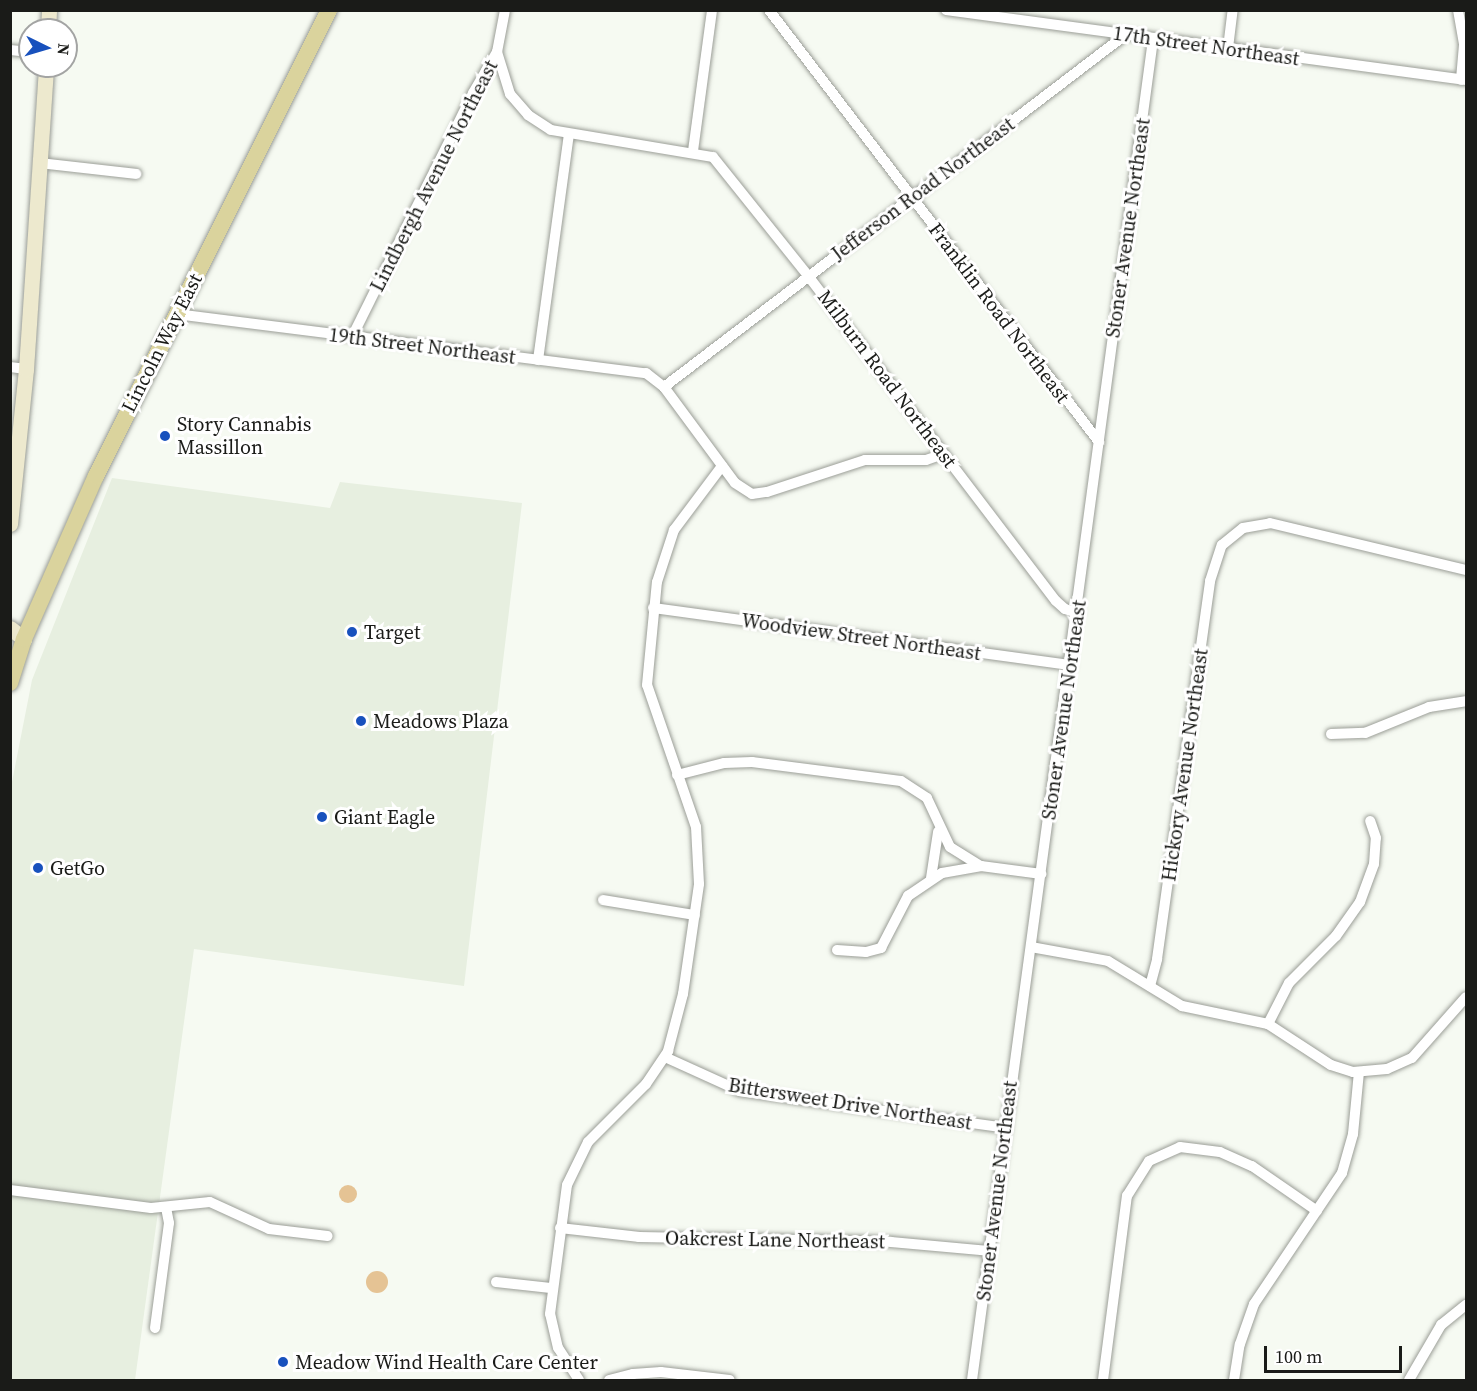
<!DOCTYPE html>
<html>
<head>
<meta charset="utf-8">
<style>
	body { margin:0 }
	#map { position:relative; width:1477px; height:1391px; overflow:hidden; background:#f6faf2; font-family:"Source Serif 4",serif }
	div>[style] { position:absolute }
	.built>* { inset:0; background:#e7efe0 }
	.green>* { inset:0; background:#e5c394 }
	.round { border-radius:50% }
	.roads { filter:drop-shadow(0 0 2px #9b9e97) drop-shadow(0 0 2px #9b9e97) }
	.street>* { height:10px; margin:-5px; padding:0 5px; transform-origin:5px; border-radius:5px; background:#fff }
	.secondary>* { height:15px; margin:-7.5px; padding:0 7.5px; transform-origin:7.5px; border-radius:7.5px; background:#ede9ce }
	.primary>* { height:16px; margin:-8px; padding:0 8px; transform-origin:8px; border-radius:8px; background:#dad39d }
	.dots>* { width:16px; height:16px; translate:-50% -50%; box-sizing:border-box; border:3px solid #fff; border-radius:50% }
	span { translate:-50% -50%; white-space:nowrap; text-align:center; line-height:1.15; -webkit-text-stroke:6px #fff; paint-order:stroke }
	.street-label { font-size:20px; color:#1a1b18 }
	.poi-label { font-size:20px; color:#1a1b18 }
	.left { translate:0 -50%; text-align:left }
	.frame { position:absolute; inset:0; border:12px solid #1a1b18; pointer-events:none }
	.north { position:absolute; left:18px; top:18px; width:60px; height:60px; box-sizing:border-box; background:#fff; border:2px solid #a3a4a3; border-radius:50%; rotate:95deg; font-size:16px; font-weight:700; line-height:24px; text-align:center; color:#1a1b18 }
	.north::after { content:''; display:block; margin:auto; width:21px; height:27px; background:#1851bd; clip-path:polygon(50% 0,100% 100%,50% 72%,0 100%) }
	.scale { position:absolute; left:1264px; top:1346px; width:138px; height:27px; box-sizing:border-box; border:3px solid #1a1b18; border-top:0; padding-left:8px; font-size:18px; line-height:21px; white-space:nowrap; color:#1a1b18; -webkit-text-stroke:4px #fff; paint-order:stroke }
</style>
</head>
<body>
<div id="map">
	<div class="built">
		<i style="clip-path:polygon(112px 478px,330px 508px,340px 482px,522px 503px,464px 986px,194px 949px,135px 1380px,11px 1380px,11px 787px,32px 680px)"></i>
	</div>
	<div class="green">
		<i class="round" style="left:339px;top:1185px;width:18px;height:18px"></i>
		<i class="round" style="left:366px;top:1271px;width:22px;height:22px"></i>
	</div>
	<div class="roads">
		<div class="street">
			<i style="left:769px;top:10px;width:544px;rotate:52.62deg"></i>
			<i style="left:946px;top:10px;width:525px;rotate:7.67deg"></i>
			<i style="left:1458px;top:10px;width:36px;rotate:80deg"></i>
			<i style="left:1464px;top:45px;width:35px;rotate:95deg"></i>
			<i style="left:1228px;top:48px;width:38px;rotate:-83deg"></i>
			<i style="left:10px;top:50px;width:20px;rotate:6deg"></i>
			<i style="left:497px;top:52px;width:44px;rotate:72.8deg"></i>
			<i style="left:510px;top:94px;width:28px;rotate:49deg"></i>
			<i style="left:528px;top:115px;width:27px;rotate:33deg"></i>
			<i style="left:551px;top:130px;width:164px;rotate:9.5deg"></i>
			<i style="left:713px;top:157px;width:154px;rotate:51.3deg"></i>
			<i style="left:809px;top:277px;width:407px;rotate:52.7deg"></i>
			<i style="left:1056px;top:601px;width:12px;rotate:42deg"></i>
			<i style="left:1065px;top:609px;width:13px;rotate:18deg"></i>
			<i style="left:693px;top:151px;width:142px;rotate:-82.3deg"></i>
			<i style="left:40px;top:163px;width:97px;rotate:6.5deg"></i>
			<i style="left:176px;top:314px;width:474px;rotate:7.2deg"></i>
			<i style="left:646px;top:373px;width:23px;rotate:38deg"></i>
			<i style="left:664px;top:387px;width:119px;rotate:53.5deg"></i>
			<i style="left:735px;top:483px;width:20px;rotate:33deg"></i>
			<i style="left:752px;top:494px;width:15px;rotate:-8deg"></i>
			<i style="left:767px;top:492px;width:103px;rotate:-18.1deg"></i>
			<i style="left:865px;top:460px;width:61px"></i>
			<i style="left:926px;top:460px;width:18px;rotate:-19deg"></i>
			<i style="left:352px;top:337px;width:272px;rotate:-63.6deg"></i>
			<i style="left:473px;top:93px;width:48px;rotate:-59.7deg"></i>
			<i style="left:497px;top:52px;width:43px;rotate:-79.2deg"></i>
			<i style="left:538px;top:360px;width:227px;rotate:-82.2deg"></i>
			<i style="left:10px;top:367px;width:16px;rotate:7deg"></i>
			<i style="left:664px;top:387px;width:580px;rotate:-37.36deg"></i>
			<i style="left:653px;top:608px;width:421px;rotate:7.8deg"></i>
			<i style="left:1331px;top:734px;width:34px;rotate:-2deg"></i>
			<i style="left:1365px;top:733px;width:69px;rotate:-22.1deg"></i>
			<i style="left:1429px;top:707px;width:37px;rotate:-9deg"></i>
			<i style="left:677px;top:775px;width:49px;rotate:-14.3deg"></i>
			<i style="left:724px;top:763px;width:28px;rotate:-2deg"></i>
			<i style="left:752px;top:762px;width:150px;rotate:7.3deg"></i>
			<i style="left:901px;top:781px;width:31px;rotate:33deg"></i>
			<i style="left:927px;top:798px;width:54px;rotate:64.9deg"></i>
			<i style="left:950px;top:847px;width:36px;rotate:32deg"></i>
			<i style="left:931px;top:878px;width:47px;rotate:-81.3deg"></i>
			<i style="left:603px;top:900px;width:93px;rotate:9.3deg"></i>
			<i style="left:1031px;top:947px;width:78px;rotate:10.3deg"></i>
			<i style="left:1108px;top:961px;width:87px;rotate:31.3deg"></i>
			<i style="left:1182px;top:1006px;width:88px;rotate:11.8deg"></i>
			<i style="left:1268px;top:1024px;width:75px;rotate:33.1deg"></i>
			<i style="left:1331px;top:1065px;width:23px;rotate:18deg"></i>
			<i style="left:1353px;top:1072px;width:34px;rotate:-5deg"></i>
			<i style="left:1387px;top:1069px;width:27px;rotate:-24deg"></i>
			<i style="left:1412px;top:1058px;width:81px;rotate:-48.5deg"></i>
			<i style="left:837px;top:950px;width:29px;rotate:4deg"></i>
			<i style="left:866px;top:952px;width:16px;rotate:-15deg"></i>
			<i style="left:881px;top:948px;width:59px;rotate:-62.6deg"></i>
			<i style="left:908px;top:896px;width:41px;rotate:-34.1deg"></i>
			<i style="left:942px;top:873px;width:40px;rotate:-10deg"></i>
			<i style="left:981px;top:866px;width:61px;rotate:7.6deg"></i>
			<i style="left:1150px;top:986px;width:28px;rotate:-75deg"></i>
			<i style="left:1157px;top:959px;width:382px;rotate:-82deg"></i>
			<i style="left:1210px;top:581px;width:38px;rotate:-72deg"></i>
			<i style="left:1222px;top:545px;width:27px;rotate:-39deg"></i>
			<i style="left:1243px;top:528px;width:27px;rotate:-10deg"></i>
			<i style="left:1270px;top:523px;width:202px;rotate:13.5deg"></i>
			<i style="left:1268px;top:1024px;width:46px;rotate:-62.9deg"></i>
			<i style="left:1289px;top:983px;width:66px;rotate:-45deg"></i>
			<i style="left:1336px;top:936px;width:42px;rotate:-54.8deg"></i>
			<i style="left:1360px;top:902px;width:40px;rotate:-69.8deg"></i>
			<i style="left:1374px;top:864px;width:26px;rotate:-86deg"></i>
			<i style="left:1376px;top:838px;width:18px;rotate:-109deg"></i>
			<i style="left:665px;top:1057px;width:82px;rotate:24.4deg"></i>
			<i style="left:740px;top:1091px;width:269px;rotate:7.9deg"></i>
			<i style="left:10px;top:1190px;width:142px;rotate:7.3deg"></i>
			<i style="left:151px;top:1208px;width:59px;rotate:-5.8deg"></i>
			<i style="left:210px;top:1202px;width:65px;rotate:24.6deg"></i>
			<i style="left:269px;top:1229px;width:59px;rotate:6.8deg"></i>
			<i style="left:560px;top:1228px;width:80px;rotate:6.5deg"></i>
			<i style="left:639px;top:1237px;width:252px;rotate:1.1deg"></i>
			<i style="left:891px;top:1242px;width:98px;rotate:5.2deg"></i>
			<i style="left:496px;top:1282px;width:55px;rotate:6.2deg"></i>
			<i style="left:155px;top:1328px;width:106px;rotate:-82.4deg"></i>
			<i style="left:169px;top:1223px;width:16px;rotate:-101deg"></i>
			<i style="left:579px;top:1380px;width:38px;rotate:-123deg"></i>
			<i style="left:558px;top:1348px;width:35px;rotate:-103deg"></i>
			<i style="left:550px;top:1314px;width:130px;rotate:-82.5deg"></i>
			<i style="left:567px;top:1185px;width:48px;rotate:-64deg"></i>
			<i style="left:588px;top:1142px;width:82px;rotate:-45deg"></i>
			<i style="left:646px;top:1084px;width:40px;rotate:-56deg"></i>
			<i style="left:668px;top:1051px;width:59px;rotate:-75.3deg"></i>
			<i style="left:683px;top:994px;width:111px;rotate:-81.7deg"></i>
			<i style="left:699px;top:884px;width:57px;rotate:-93deg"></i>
			<i style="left:696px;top:827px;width:150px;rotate:-109deg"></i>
			<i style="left:647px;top:685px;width:103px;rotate:-84.5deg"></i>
			<i style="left:657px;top:582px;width:55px;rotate:-71.9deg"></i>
			<i style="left:674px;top:530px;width:80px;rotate:-53.1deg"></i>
			<i style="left:609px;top:1380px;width:25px;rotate:-14deg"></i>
			<i style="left:633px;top:1374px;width:28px;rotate:-4deg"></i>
			<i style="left:661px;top:1372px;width:69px;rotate:6.6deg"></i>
			<i style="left:972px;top:1380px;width:1353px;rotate:-82.31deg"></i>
			<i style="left:1103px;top:1380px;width:186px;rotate:-82.6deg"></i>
			<i style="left:1127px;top:1196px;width:41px;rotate:-57.8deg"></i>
			<i style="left:1149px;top:1161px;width:34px;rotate:-24deg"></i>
			<i style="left:1180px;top:1147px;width:40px;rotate:7.1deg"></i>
			<i style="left:1220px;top:1152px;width:35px;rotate:24deg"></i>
			<i style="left:1252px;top:1166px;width:79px;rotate:34.7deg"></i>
			<i style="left:1234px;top:1380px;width:36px;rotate:-81deg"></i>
			<i style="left:1240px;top:1344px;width:42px;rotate:-70.7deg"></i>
			<i style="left:1254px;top:1304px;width:158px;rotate:-56.1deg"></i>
			<i style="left:1342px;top:1173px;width:41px;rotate:-74.2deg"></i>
			<i style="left:1353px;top:1134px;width:62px;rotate:-84.5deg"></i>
			<i style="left:1409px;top:1380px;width:64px;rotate:-59.8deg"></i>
			<i style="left:1441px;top:1325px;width:32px;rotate:-39deg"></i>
		</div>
		<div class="secondary">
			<i style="left:48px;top:30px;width:20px;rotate:-87deg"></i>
			<i style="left:10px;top:524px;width:156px;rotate:-84.1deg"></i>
			<i style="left:26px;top:369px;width:304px;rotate:-86.2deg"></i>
			<i style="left:10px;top:628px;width:18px;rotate:38deg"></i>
		</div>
		<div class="primary">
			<i style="left:10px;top:683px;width:46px;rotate:-72.3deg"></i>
			<i style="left:24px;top:639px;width:178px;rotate:-66.2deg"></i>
			<i style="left:96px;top:476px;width:521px;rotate:-63.43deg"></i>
		</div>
	</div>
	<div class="dots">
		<i style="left:165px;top:436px;background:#1851bd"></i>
		<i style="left:352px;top:632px;background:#1851bd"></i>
		<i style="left:361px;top:721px;background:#1851bd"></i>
		<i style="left:322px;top:817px;background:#1851bd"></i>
		<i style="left:38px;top:868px;background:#1851bd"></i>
		<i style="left:283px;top:1362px;background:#1851bd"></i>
	</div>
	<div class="street-label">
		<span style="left:1206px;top:46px;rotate:8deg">17th Street Northeast</span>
		<span style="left:434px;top:176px;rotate:-63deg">Lindbergh Avenue Northeast</span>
		<span style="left:923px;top:189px;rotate:-37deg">Jefferson Road Northeast</span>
		<span style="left:1128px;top:228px;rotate:-82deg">Stoner Avenue Northeast</span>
		<span style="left:999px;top:313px;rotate:53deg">Franklin Road Northeast</span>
		<span style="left:162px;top:343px;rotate:-63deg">Lincoln Way East</span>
		<span style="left:422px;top:346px;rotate:7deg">19th Street Northeast</span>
		<span style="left:887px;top:379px;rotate:53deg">Milburn Road Northeast</span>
		<span style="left:861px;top:637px;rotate:8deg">Woodview Street Northeast</span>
		<span style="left:1064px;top:710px;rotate:-82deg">Stoner Avenue Northeast</span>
		<span style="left:1185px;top:765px;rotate:-82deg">Hickory Avenue Northeast</span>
		<span style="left:850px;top:1104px;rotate:9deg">Bittersweet Drive Northeast</span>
		<span style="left:997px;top:1191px;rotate:-83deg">Stoner Avenue Northeast</span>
		<span style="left:775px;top:1240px;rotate:1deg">Oakcrest Lane Northeast</span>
	</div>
	<div class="poi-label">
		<span class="left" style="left:177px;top:436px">Story Cannabis<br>Massillon</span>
		<span class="left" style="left:364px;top:632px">Target</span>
		<span class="left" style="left:373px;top:721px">Meadows Plaza</span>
		<span class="left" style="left:334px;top:817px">Giant Eagle</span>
		<span class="left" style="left:50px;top:868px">GetGo</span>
		<span class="left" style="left:295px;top:1362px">Meadow Wind Health Care Center</span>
	</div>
	<div class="frame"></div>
	<div class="north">N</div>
	<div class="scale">100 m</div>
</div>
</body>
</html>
